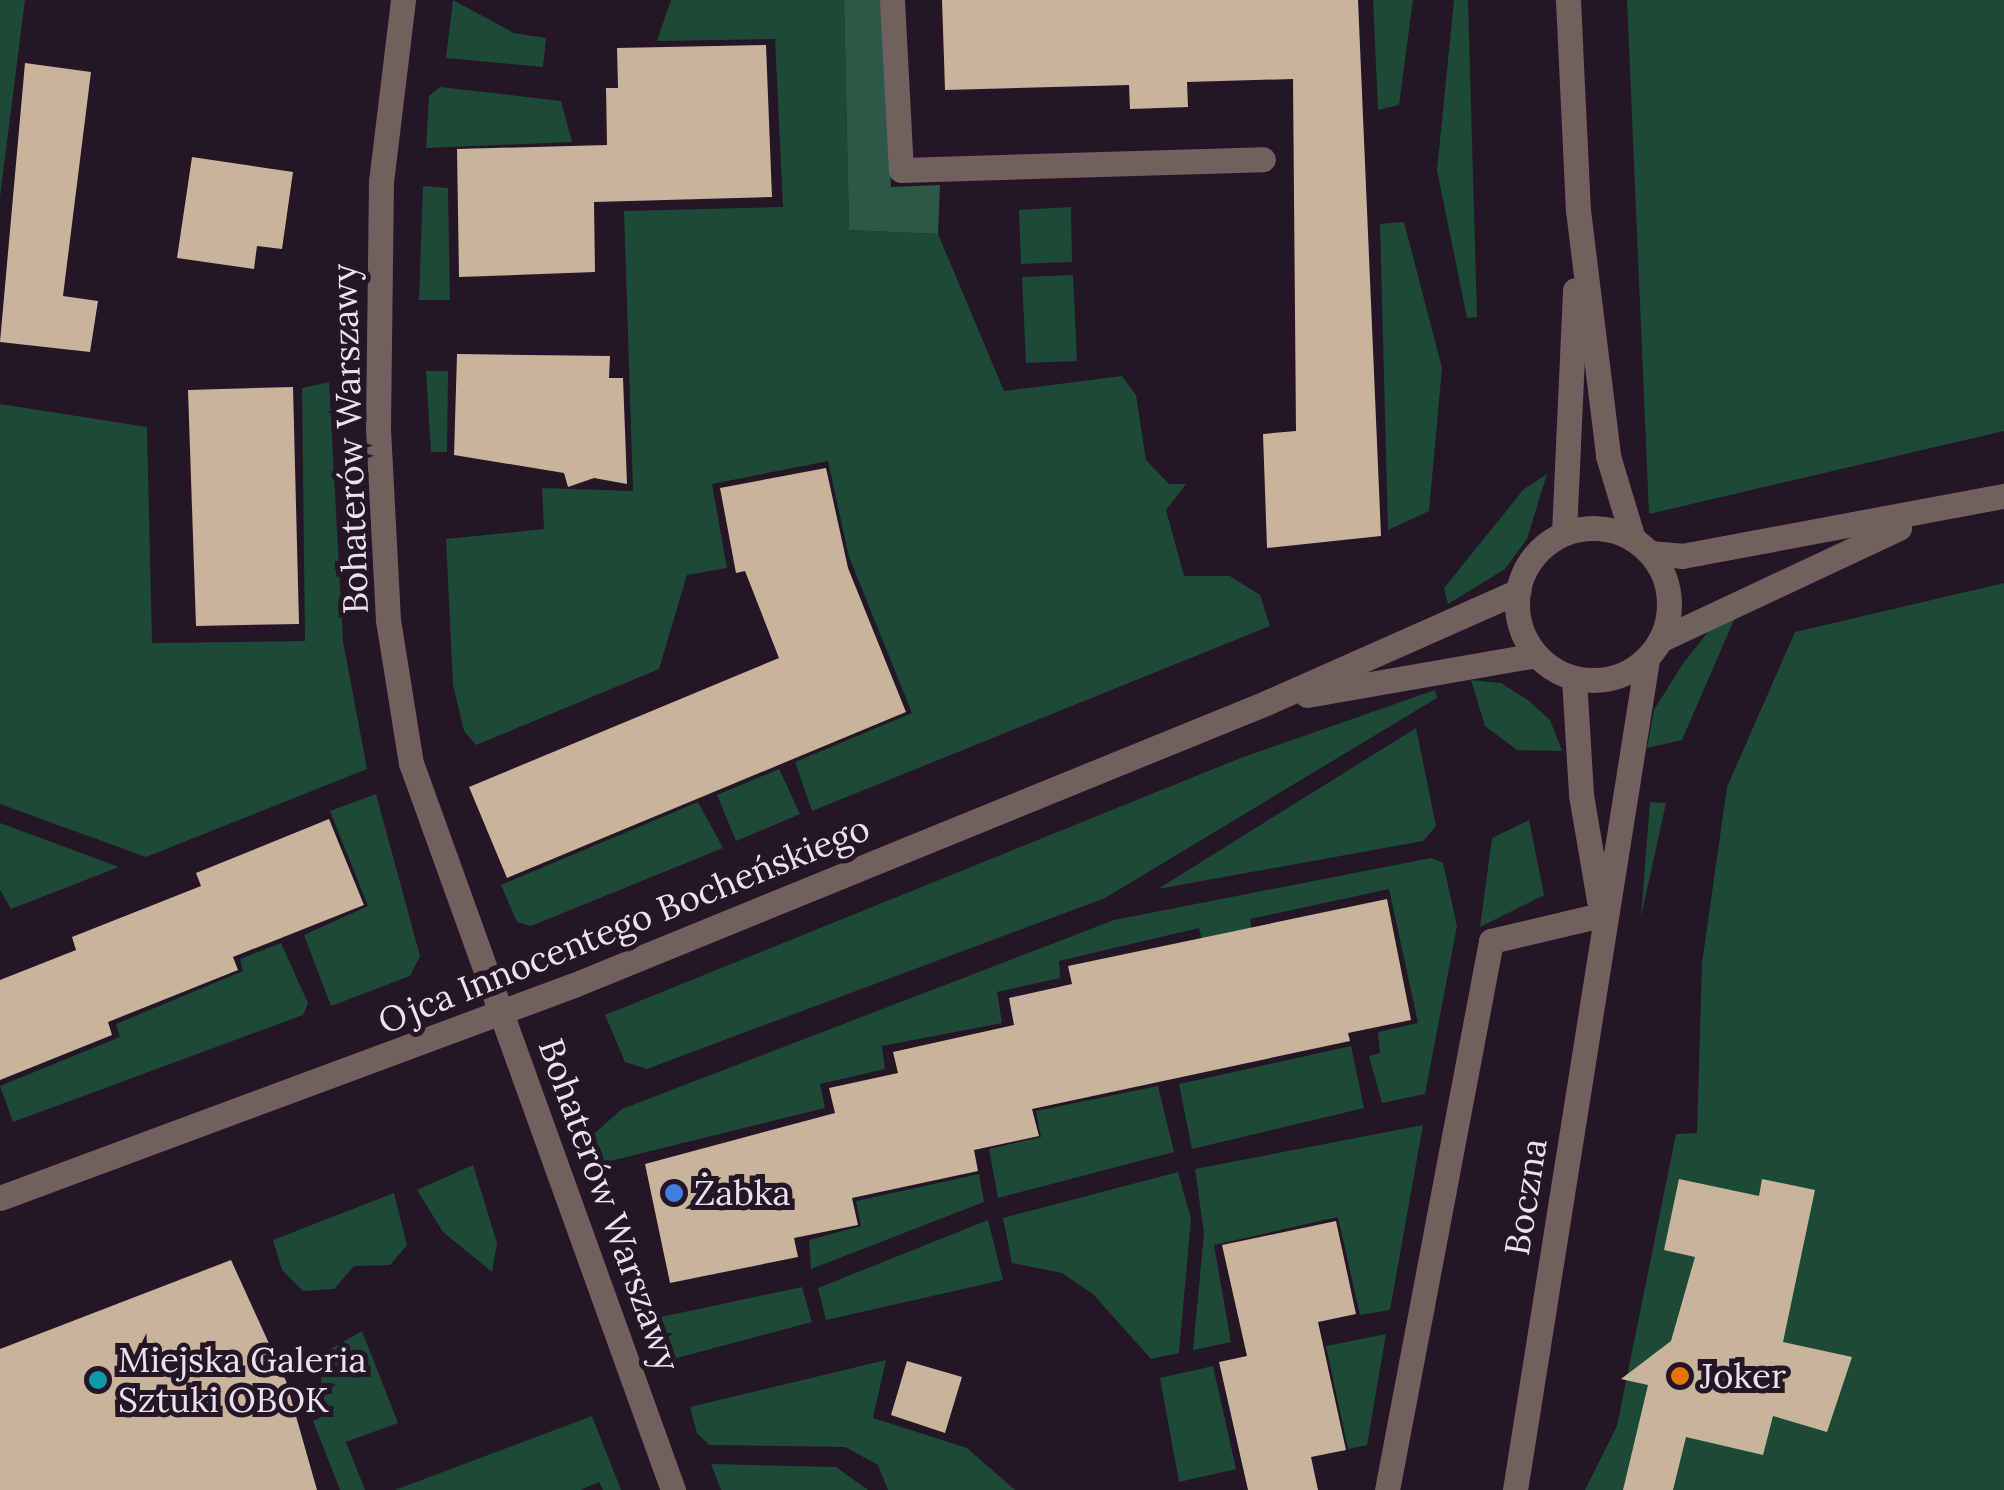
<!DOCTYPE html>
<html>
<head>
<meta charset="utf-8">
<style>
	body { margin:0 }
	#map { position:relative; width:2004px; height:1490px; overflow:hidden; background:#241527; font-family:Lora,serif }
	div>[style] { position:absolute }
	.green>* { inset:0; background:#1d4937 }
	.forest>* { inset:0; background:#2c5845 }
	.building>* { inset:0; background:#c7b49b }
	.service>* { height:25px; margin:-12.5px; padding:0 12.5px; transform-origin:12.5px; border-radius:12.5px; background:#6f615e }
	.minor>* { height:25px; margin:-12.5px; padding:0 12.5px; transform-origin:12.5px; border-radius:12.5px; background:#6f615e }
	.tertiary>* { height:25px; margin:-12.5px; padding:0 12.5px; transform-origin:12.5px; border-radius:12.5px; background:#6f615e }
	.tertiary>.ring { margin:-12.5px; padding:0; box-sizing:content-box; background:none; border:25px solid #6f615e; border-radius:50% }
	.dots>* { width:28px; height:28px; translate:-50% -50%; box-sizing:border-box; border:5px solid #241527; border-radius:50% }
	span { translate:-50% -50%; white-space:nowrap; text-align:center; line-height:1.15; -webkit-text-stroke:10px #241527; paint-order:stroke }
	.street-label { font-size:35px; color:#ece1ee }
	.poi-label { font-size:35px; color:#ece1ee }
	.left { translate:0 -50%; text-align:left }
</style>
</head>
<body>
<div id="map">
	<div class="green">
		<i style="clip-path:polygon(0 0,25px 0,0 197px)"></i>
		<i style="clip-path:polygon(453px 0,514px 33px,546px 38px,543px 67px,446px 58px)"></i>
		<i style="clip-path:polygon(671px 0,844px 0,849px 230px,938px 234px,1004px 391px,1122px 376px,1136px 395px,1146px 460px,1169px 484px,1186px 484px,1166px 510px,1184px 576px,1230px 576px,1260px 595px,1270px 626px,812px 811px,795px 762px,912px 713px,849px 557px,828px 461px,712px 484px,727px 568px,687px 575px,659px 669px,476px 745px,464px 731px,453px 685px,446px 539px,544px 529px,542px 488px,633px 491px,624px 211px,783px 207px,775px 39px,657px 41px)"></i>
		<i style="clip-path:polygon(1373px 0,1413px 0,1399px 105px,1378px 110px)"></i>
		<i style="clip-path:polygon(1454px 0,1468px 0,1477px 317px,1467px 318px,1437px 170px)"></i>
		<i style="clip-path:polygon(1627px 0,2004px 0,2004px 431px,1649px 514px)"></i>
		<i style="clip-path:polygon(440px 87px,561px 101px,572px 142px,426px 148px,429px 96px)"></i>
		<i style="clip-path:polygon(423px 186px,448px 188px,450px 300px,419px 300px)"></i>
		<i style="clip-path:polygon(1071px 207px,1072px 262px,1021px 264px,1019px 210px)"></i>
		<i style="clip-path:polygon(1404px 222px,1442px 368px,1429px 511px,1388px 530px,1380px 224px)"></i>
		<i style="clip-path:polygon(1073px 275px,1077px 361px,1026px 363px,1022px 277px)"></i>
		<i style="clip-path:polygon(426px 371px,448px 371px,447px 452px,431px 452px)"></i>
		<i style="clip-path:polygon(329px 382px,343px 641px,367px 769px,146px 857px,0 804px,0 404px,147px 427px,152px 643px,305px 641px,302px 388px)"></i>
		<i style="clip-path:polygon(1547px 474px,1527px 539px,1505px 569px,1448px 604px,1444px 588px,1524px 489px)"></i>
		<i style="clip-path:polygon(2004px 583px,2004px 1490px,1585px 1490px,1617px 1426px,1676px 1134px,1697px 1133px,1702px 963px,1727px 787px,1795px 632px)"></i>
		<i style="clip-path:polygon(1737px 613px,1682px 740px,1647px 748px,1654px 710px,1682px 665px,1711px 628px)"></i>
		<i style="clip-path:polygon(1471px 680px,1501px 683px,1529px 701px,1550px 720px,1562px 751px,1517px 750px,1485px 726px)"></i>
		<i style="clip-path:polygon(1435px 690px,1437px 698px,1105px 898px,647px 1069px,625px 1062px,605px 1015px,1238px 759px)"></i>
		<i style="clip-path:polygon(1416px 728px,1436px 826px,1423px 841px,1158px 889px)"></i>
		<i style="clip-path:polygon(779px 769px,800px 814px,736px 841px,717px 795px)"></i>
		<i style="clip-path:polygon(376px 794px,420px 956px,410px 976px,331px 1006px,304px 935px,368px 906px,330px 811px)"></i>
		<i style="clip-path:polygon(698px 802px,723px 848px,531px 926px,517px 922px,501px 885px)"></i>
		<i style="clip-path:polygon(1650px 802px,1666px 803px,1641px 917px)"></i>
		<i style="clip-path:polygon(1529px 820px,1544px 895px,1480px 927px,1492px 838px)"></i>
		<i style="clip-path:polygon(0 823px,119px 867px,11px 909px,0 890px)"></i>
		<i style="clip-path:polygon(1431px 858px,1443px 863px,1457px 926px,1425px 1094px,1382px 1103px,1369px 1056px,1380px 1053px,1378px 1032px,1418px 1023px,1389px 889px,1250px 919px,1253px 939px,1204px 950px,1199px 928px,1059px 961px,1060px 978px,997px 992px,1002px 1023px,882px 1046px,885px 1069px,820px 1084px,825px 1108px,598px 1164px,588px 1139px,622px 1109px,1114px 920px)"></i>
		<i style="clip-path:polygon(281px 943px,308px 1003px,303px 1015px,13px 1122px,0 1086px,120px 1037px,116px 1024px,243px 971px,240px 959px)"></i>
		<i style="clip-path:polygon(1351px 1046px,1364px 1108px,1192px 1149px,1179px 1084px)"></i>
		<i style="clip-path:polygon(1158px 1086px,1174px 1152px,998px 1198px,989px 1149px,1041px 1137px,1036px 1111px)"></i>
		<i style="clip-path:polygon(1423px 1125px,1390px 1310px,1360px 1315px,1338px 1217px,1214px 1245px,1231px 1342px,1193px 1350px,1204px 1233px,1195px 1169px)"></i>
		<i style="clip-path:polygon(473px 1165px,497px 1243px,492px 1272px,443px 1232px,417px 1190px)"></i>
		<i style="clip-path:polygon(1178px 1172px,1191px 1219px,1179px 1353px,1151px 1359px,1093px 1294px,1062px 1273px,1012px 1263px,1003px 1218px)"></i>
		<i style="clip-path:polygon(979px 1174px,984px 1202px,811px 1269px,809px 1240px,861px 1226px,856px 1201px)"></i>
		<i style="clip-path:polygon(394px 1193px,407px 1245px,390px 1265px,354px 1266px,334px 1289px,303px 1291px,282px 1270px,273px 1240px)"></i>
		<i style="clip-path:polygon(988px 1220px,1003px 1280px,826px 1320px,818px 1288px)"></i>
		<i style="clip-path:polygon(802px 1287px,812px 1322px,673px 1359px,656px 1318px)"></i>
		<i style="clip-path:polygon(362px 1331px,398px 1423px,346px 1442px,365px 1490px,340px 1490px,313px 1421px,326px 1415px,320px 1371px,331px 1349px)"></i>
		<i style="clip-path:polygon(1386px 1334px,1367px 1445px,1348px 1449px,1326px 1346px)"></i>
		<i style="clip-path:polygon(886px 1360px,873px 1418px,967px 1448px,1015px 1490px,888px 1490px,878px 1465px,845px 1447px,709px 1445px,697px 1433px,690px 1407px)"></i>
		<i style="clip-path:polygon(1213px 1366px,1236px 1469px,1179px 1482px,1160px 1378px)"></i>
		<i style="clip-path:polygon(592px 1416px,621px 1490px,603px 1490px,599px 1482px,580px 1490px,395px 1490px)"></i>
		<i style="clip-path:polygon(711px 1464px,836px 1467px,868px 1490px,721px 1490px)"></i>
	</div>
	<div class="forest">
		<i style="clip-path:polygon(844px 0,881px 0,891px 187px,940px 185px,938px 234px,849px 230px)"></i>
	</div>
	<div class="building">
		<i style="clip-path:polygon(942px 0,1358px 0,1381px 536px,1267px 548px,1263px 434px,1296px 431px,1293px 79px,1187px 82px,1188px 107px,1130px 109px,1129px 85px,945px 90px)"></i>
		<i style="clip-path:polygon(766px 45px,772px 197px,594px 202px,595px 272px,459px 277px,457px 149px,607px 145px,606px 88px,618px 88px,617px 48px)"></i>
		<i style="clip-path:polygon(25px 63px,91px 72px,63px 296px,98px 301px,90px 352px,0 342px)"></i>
		<i style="clip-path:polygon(192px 157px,293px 172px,282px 249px,257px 246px,254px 269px,177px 258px)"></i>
		<i style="clip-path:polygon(457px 354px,610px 356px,609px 378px,623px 378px,627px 484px,594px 478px,568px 487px,564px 473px,454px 455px)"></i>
		<i style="clip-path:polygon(293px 387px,299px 624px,196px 626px,188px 390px)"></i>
		<i style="clip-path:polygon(826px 468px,848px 568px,906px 712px,507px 878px,469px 787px,779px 658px,745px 571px,736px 573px,720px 488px)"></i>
		<i style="clip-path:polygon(329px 819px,364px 905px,233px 957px,238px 970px,108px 1022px,112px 1035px,0 1080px,0 980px,76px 950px,72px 937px,201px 886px,196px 873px)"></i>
		<i style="clip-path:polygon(1387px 899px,1411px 1020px,1348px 1033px,1350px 1041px,1032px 1109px,1039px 1136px,974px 1150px,978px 1171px,852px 1198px,858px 1225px,794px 1238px,798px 1257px,670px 1283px,645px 1164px,835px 1113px,829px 1088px,898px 1073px,893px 1052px,1014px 1025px,1009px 998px,1072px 984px,1068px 966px)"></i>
		<i style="clip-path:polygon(1679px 1179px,1759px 1196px,1762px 1179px,1815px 1190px,1783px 1342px,1852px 1357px,1827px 1432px,1773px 1416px,1763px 1455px,1686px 1437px,1673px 1490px,1623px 1490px,1648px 1385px,1621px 1379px,1671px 1341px,1695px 1257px,1664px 1250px)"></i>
		<i style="clip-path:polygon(1336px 1221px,1356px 1314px,1318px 1322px,1346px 1450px,1311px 1457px,1318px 1490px,1248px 1490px,1219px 1362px,1247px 1356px,1222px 1245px)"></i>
		<i style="clip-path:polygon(231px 1260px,286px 1381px,317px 1490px,0 1490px,0 1349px)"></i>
		<i style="clip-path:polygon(907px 1361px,962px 1377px,945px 1433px,891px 1415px)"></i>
	</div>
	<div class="service">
		<i style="left:892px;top:0;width:170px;rotate:87deg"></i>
		<i style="left:901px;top:170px;width:362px;rotate:-1.7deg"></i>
		<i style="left:1387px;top:1490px;width:559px;rotate:-79.27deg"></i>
		<i style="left:1491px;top:941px;width:113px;rotate:-13.3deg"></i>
	</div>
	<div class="minor">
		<i style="left:403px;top:0;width:182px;rotate:96.9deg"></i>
		<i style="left:381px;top:181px;width:248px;rotate:90.7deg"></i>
		<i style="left:378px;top:429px;width:191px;rotate:87deg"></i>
		<i style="left:388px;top:620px;width:145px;rotate:80.9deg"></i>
		<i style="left:411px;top:763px;width:773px;rotate:70.18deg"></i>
		<i style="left:1650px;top:553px;width:32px;rotate:5deg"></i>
		<i style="left:1682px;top:556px;width:328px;rotate:-10.6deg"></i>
		<i style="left:1660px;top:640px;width:264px;rotate:-25.1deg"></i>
		<i style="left:1574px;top:679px;width:116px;rotate:86.5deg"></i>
		<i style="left:1581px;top:795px;width:107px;rotate:80.3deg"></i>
		<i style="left:1515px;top:1490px;width:841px;rotate:-80.97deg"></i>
	</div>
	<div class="tertiary">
		<i style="left:1568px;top:0;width:210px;rotate:87.3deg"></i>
		<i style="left:1578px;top:210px;width:248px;rotate:83deg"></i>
		<i style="left:1608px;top:456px;width:87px;rotate:73.2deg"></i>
		<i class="ring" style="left:1517px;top:528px;width:127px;height:127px"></i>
		<i style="left:1564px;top:533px;width:243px;rotate:-87.4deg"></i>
		<i style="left:1307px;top:695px;width:232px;rotate:-9.9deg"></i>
		<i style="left:0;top:1198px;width:612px;rotate:-20.36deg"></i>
		<i style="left:574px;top:985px;width:749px;rotate:-22.18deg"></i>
		<i style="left:1268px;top:702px;width:274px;rotate:-23.9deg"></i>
	</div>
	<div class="dots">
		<i style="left:674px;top:1193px;background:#3f7fe0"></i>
		<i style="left:1680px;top:1376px;background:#e8710a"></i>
		<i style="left:98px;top:1380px;background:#0f9aa8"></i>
	</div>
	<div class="street-label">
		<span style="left:350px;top:439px;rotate:-92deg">Bohaterów Warszawy</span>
		<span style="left:624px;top:925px;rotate:-22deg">Ojca Innocentego Bocheńskiego</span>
		<span style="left:1526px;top:1197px;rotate:-81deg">Boczna</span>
		<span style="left:609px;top:1205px;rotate:70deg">Bohaterów Warszawy</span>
	</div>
	<div class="poi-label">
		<span class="left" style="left:694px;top:1193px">Żabka</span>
		<span class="left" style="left:118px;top:1380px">Miejska Galeria<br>Sztuki OBOK</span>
		<span class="left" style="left:1700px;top:1376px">Joker</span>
	</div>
</div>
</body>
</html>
